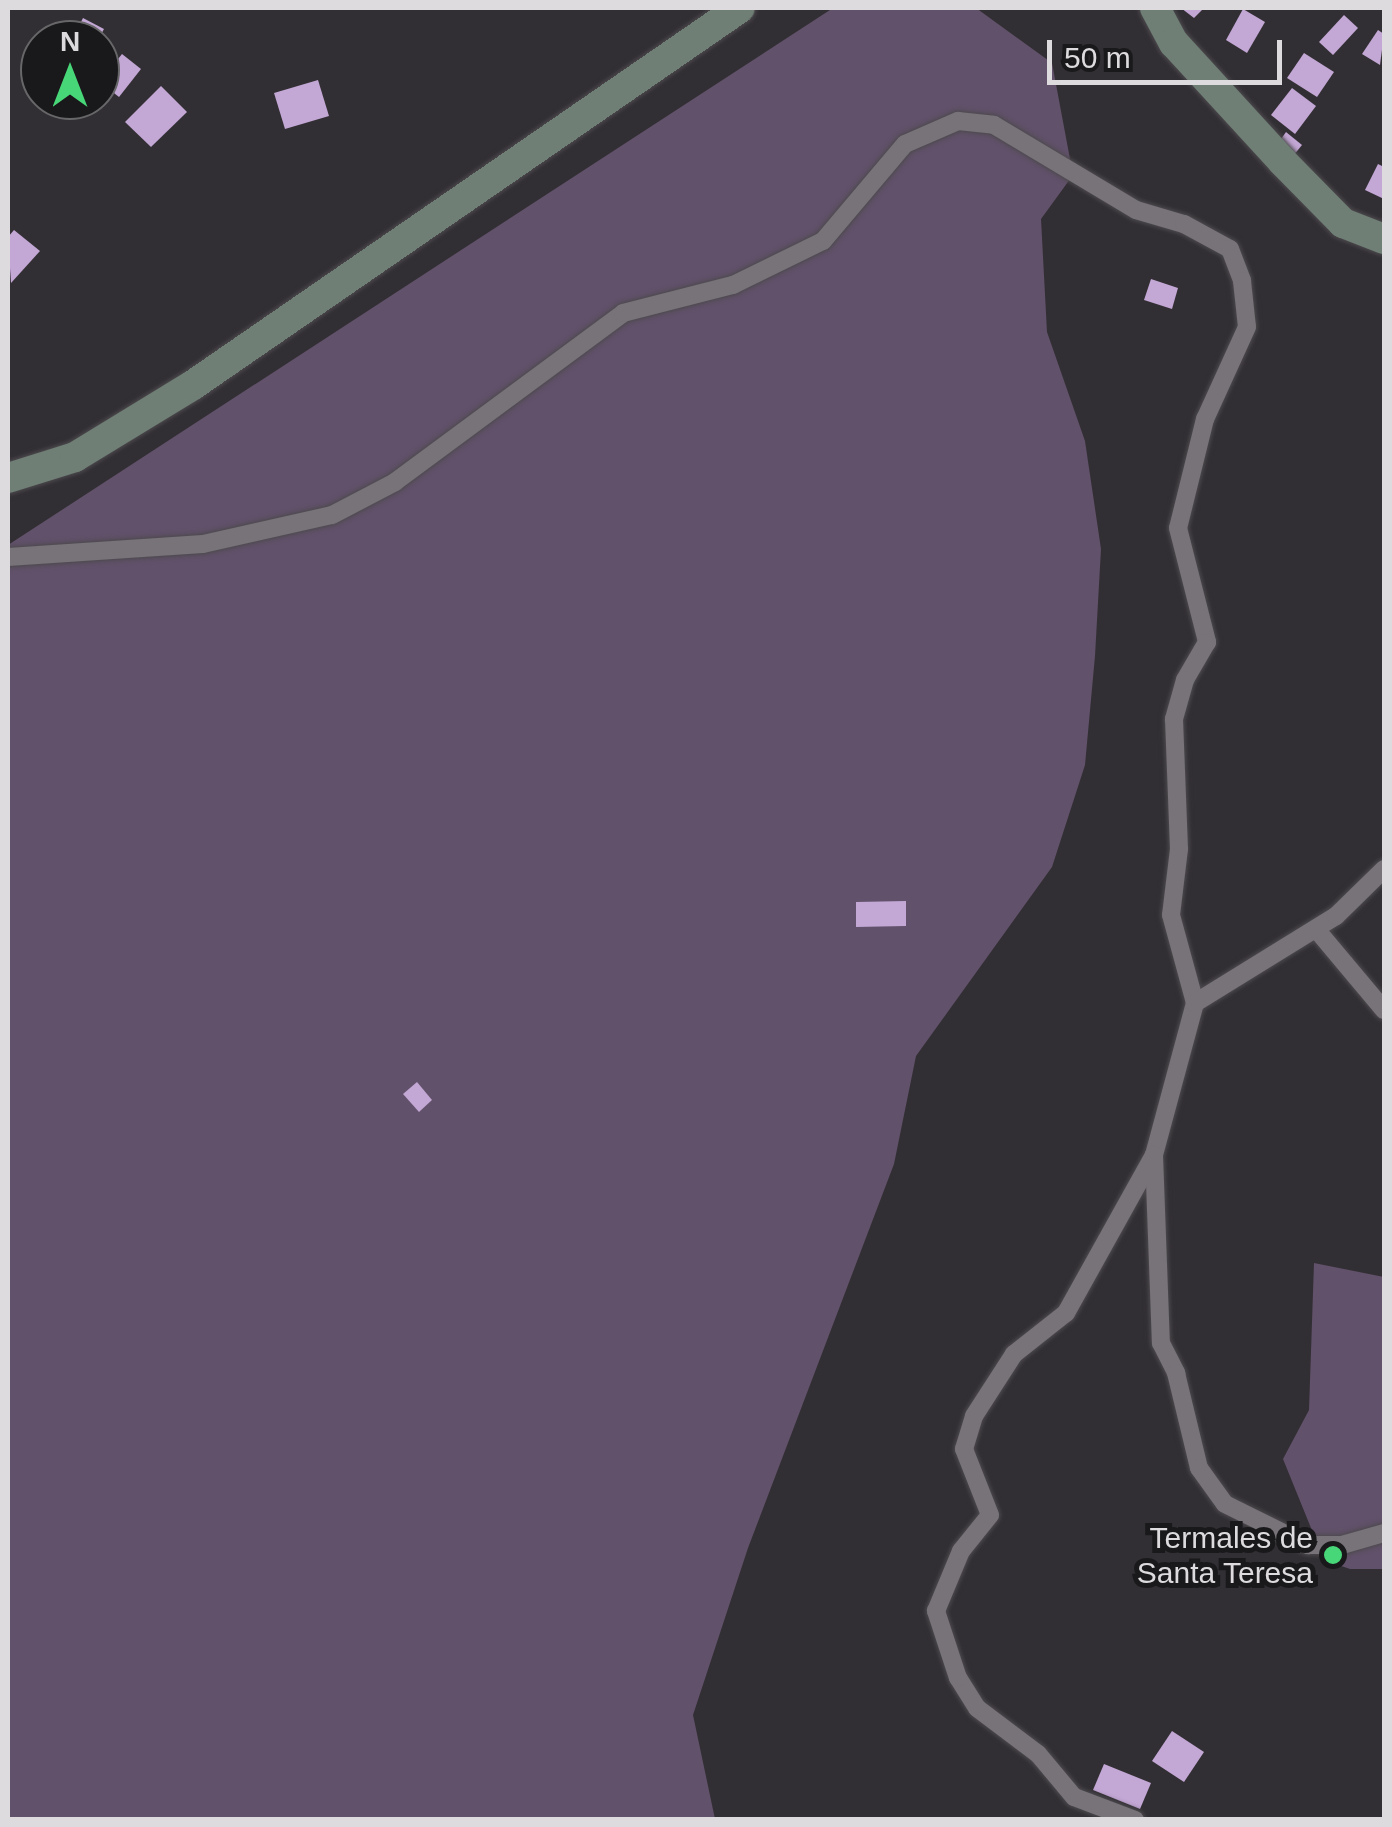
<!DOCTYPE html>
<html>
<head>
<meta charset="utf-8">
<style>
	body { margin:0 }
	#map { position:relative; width:1392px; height:1827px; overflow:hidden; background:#322f34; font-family:Arial,sans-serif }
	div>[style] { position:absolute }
	.green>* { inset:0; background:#61516a }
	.building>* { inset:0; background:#c3a7d5 }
	.roads { filter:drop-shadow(0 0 2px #4d4a4e) drop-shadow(0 0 2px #4d4a4e) }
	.lane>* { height:18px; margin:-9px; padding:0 9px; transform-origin:9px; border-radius:9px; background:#777379 }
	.secondary>* { height:30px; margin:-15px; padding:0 15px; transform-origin:15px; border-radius:15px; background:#6f7f75 }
	.dots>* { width:28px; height:28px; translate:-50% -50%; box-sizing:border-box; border:5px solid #19181a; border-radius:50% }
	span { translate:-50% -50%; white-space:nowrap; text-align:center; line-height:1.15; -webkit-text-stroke:10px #19181a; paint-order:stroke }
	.poi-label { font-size:30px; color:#dddbde }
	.right { translate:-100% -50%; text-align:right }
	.frame { position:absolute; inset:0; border:10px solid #dddbde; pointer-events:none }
	.north { position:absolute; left:20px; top:20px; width:100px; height:100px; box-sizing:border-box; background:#19181a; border:2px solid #676668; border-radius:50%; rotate:0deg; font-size:28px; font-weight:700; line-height:40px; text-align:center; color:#dddbde }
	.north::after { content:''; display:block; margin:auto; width:35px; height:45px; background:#48d778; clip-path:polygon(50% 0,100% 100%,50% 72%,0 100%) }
	.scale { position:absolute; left:1047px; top:40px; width:235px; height:45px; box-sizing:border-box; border:5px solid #dddbde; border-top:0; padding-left:12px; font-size:30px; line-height:35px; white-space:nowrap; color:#dddbde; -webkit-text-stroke:8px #19181a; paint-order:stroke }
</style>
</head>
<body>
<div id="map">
	<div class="green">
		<i style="clip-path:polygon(833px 8px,976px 8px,1052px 63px,1073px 175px,1041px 219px,1047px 332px,1085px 441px,1101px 549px,1095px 656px,1085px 765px,1052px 867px,916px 1056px,894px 1164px,748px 1548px,693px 1715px,715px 1819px,8px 1819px,8px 545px)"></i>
		<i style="clip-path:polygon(1314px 1263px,1384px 1277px,1384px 1569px,1350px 1569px,1324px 1560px,1283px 1459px,1309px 1410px)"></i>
	</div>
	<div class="building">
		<i style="clip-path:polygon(1181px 8px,1204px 8px,1194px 18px)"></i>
		<i style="clip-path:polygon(1243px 9px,1265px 22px,1247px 53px,1226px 40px)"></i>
		<i style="clip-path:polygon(1344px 15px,1358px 28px,1333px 55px,1319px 42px)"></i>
		<i style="clip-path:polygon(83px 18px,104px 29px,98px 40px,72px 40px)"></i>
		<i style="clip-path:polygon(1378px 30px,1384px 34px,1380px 65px,1362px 54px)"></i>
		<i style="clip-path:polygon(1304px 53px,1334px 72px,1317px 97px,1287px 78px)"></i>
		<i style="clip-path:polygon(122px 54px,141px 69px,119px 97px,100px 82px)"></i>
		<i style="clip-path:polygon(318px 80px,329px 116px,285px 129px,274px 93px)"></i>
		<i style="clip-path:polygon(161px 86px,187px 112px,151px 147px,125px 122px)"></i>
		<i style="clip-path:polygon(1292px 88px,1316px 106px,1295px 134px,1271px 115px)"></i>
		<i style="clip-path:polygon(1286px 132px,1302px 145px,1289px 161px,1274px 149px)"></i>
		<i style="clip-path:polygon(1378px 164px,1384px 167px,1384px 199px,1365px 190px)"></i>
		<i style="clip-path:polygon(14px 230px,40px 251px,11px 283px,8px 237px)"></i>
		<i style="clip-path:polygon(1151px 279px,1178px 288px,1172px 309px,1144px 300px)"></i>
		<i style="clip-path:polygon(906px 901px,906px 926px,856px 927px,856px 902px)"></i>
		<i style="clip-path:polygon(417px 1082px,432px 1100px,419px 1112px,403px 1094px)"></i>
		<i style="clip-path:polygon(1172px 1731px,1204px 1752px,1184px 1782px,1152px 1761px)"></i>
		<i style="clip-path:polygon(1104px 1764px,1151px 1783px,1140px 1809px,1093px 1790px)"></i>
	</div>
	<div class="roads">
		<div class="lane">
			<i style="left:8px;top:557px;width:195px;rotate:-3.8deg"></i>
			<i style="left:203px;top:544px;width:132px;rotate:-12.7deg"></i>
			<i style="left:332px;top:515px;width:71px;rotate:-27.6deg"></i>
			<i style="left:395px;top:482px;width:284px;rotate:-36.5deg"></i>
			<i style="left:623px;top:313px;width:114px;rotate:-14.3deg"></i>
			<i style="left:733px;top:285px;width:100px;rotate:-26.1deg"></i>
			<i style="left:823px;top:241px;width:127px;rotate:-49.8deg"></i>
			<i style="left:905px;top:144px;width:58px;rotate:-23.5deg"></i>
			<i style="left:958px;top:121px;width:36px;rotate:6deg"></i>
			<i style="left:994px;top:125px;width:165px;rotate:30.9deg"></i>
			<i style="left:1136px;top:210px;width:50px;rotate:16.3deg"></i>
			<i style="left:1184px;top:224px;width:52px;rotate:28.5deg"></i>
			<i style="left:1230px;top:249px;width:34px;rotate:69deg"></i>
			<i style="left:1242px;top:281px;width:46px;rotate:83.8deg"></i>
			<i style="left:1247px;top:327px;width:101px;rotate:114.5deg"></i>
			<i style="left:1205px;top:419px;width:112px;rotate:103.9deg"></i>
			<i style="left:1178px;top:528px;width:118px;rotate:75.7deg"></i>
			<i style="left:1207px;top:642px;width:44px;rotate:120.1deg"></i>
			<i style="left:1185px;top:680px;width:41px;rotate:105.8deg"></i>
			<i style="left:1174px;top:719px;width:130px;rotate:87.8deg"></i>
			<i style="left:1179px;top:849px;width:66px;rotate:96.9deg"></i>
			<i style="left:1171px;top:915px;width:91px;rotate:74.7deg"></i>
			<i style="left:1195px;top:1003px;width:157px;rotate:105.1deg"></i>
			<i style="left:1316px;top:929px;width:106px;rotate:50deg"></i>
			<i style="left:1195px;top:1003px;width:166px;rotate:-31.7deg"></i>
			<i style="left:1336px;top:916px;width:67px;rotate:-44.4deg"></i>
			<i style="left:1135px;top:1820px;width:65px;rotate:-159.3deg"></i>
			<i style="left:1074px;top:1797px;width:56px;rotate:-129.9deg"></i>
			<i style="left:1038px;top:1754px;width:76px;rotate:-143deg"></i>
			<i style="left:977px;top:1708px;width:36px;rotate:-122deg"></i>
			<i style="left:958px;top:1678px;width:71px;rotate:-108.2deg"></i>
			<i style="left:936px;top:1611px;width:65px;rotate:-67.4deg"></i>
			<i style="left:961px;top:1551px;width:46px;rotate:-51.1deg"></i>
			<i style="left:990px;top:1515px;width:71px;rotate:-111.5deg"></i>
			<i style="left:964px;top:1449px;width:34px;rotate:-73deg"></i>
			<i style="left:974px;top:1416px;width:74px;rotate:-57.2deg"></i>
			<i style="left:1014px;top:1354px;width:66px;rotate:-38.3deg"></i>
			<i style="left:1066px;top:1313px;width:181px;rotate:-60.9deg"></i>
			<i style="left:1154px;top:1155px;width:188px;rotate:87.9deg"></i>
			<i style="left:1161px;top:1343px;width:34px;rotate:63deg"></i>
			<i style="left:1176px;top:1373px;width:98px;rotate:76.4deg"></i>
			<i style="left:1199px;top:1468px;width:44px;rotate:54.2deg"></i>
			<i style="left:1225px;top:1504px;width:93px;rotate:26.3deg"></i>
			<i style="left:1308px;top:1545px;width:34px"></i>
			<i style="left:1342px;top:1545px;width:44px;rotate:-15.9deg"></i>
		</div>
		<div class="secondary">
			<i style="left:1155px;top:8px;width:40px;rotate:62deg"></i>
			<i style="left:1174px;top:43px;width:160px;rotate:47.5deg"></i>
			<i style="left:1282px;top:161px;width:87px;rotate:45.5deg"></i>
			<i style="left:1343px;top:223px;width:44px;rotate:21.3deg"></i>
			<i style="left:8px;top:478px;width:70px;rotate:-17.4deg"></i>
			<i style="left:75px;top:457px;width:138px;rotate:-31.4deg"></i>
			<i style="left:193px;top:385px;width:664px;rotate:-34.58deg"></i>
		</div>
	</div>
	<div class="dots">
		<i style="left:1333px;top:1555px;background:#48d778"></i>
	</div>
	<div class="poi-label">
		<span class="right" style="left:1313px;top:1555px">Termales de<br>Santa Teresa</span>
	</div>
	<div class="frame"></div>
	<div class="north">N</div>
	<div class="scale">50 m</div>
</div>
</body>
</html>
